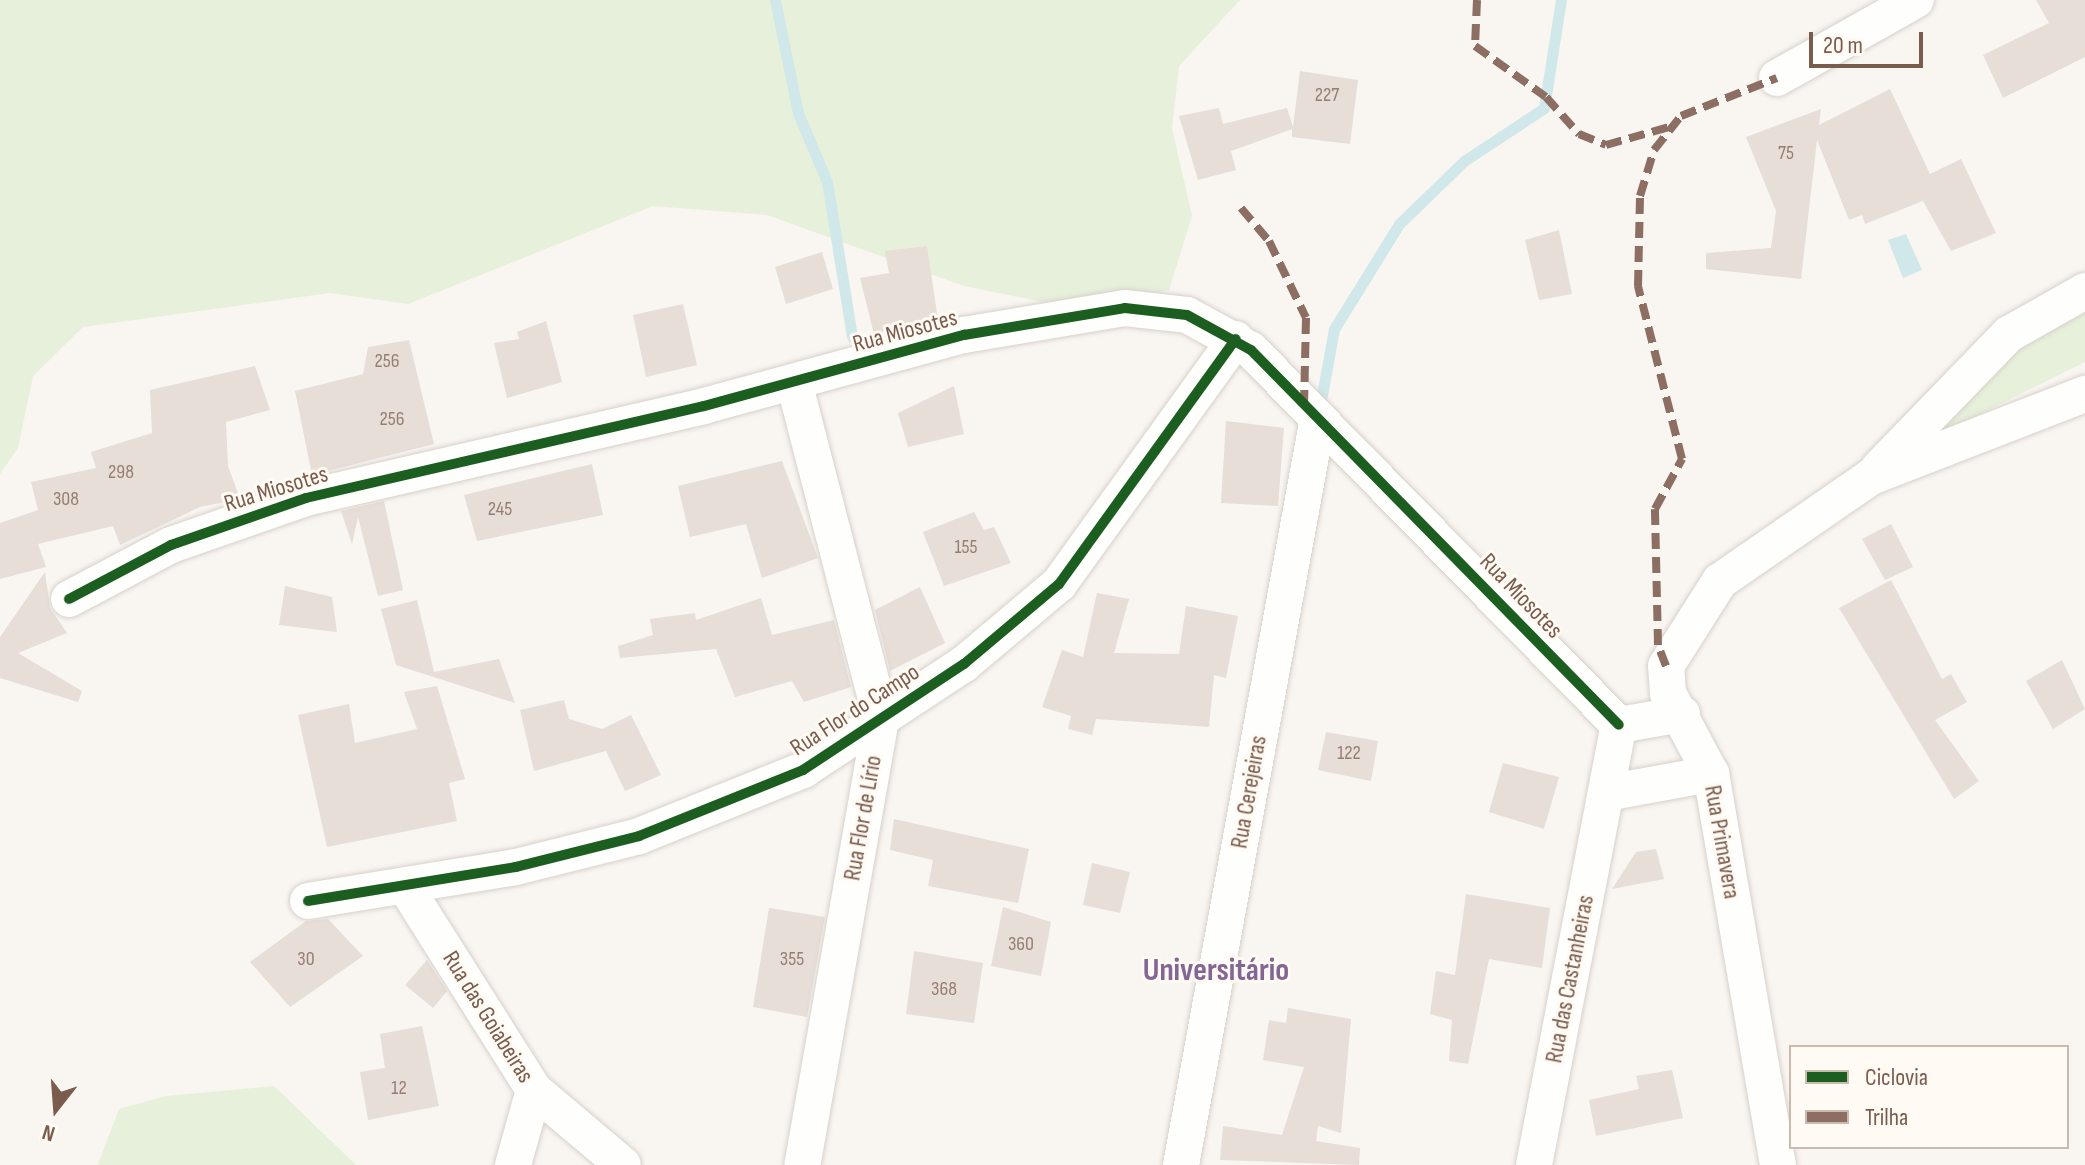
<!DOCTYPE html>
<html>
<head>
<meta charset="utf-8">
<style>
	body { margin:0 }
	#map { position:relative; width:2085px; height:1165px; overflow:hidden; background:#f9f5f0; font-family:"Sofia Sans Condensed",sans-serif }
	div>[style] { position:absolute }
	.green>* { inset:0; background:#e7f0db }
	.water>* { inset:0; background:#d0e8ea }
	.stream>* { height:11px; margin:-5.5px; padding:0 5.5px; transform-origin:5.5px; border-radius:5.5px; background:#d0e8ea }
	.building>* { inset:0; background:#e6ded7 }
	.roads { filter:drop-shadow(0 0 2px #d7d1cb) drop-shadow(0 0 2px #d7d1cb) }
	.minor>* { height:36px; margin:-18px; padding:0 18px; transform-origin:18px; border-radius:18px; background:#fefefd }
	.quiet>* { height:8px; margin-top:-4px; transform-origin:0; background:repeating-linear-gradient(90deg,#8d6e63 0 16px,transparent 0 24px) }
	.cycleway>* { height:10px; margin:-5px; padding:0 5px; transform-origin:5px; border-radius:5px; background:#1b5e20 }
	span { translate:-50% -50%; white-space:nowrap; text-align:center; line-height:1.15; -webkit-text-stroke:6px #fffaf3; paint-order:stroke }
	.number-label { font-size:20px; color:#977e72 }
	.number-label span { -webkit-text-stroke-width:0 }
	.street-label { font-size:24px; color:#7a5c4d }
	.district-label { font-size:32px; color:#846695; font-weight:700 }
	.legend { position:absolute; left:1789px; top:1045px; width:280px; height:104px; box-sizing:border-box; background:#fffaf3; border:2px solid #cabbb1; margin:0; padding:10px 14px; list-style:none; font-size:24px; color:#7a5c4d }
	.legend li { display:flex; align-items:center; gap:16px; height:40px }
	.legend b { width:40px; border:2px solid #cabbb1 }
	.north { position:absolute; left:16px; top:1069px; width:80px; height:80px; -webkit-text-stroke:6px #fffaf3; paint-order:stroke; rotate:197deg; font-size:22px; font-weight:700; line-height:32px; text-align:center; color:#7a5c4d }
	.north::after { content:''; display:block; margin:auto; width:28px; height:36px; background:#7a5c4d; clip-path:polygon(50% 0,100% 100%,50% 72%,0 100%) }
	.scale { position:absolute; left:1809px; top:32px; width:114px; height:36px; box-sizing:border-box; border:4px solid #7a5c4d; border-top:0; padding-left:10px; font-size:24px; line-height:28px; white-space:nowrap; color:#7a5c4d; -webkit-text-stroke:6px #fffaf3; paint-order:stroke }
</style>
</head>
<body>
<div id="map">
	<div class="green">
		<i style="clip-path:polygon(0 0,1240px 0,1179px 66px,1172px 128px,1192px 216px,1169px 290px,1077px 309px,964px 286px,767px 215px,653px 206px,408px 304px,330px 293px,83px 327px,33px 376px,18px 448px,0 474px)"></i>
		<i style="clip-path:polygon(2085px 308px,2085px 362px,1924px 442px,2024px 341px)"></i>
		<i style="clip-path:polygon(274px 1086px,356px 1165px,98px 1165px,119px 1109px,166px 1096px)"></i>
	</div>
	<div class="water">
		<i style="clip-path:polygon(1906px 234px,1922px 270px,1903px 278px,1888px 240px)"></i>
	</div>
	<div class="stream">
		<i style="left:775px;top:0;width:115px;rotate:78.5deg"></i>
		<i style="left:798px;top:113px;width:75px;rotate:67.2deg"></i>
		<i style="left:827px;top:182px;width:157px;rotate:80.8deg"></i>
		<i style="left:1320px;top:406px;width:78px;rotate:-79.7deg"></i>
		<i style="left:1334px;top:329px;width:123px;rotate:-58.2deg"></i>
		<i style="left:1399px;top:224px;width:91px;rotate:-44.1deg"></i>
		<i style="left:1464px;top:161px;width:96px;rotate:-33.5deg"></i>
		<i style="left:1544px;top:108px;width:109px;rotate:-81.1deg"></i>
	</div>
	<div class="building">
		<i style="clip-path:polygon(2036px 0,2085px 0,2085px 57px,2003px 98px,1983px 55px,2049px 23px)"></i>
		<i style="clip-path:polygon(1300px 71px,1358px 80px,1350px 144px,1292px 137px,1292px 129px,1231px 151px,1236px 170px,1198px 180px,1179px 116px,1219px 108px,1223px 124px,1287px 108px,1293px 127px)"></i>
		<i style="clip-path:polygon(1890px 89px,1930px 174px,1961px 159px,1996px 233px,1951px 251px,1923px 201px,1865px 224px,1862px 215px,1849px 220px,1817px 140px,1801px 279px,1706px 269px,1706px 253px,1771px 248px,1776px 211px,1746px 137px,1821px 109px,1819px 125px)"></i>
		<i style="clip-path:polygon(1559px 230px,1572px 294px,1539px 300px,1525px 240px)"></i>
		<i style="clip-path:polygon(927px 246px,938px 320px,874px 334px,860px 278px,889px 273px,885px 251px)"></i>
		<i style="clip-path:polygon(822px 252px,833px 289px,786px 304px,775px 267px)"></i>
		<i style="clip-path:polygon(683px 304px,697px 365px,646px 377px,633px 315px)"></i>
		<i style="clip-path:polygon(546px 321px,562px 382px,507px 398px,494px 343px,519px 339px,517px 332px)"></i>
		<i style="clip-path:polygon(409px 340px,434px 444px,312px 475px,295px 391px,363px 374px,368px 347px)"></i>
		<i style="clip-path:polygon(255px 366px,270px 410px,226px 422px,228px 466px,240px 499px,200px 507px,120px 545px,113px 526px,38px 544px,46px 567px,0 579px,0 523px,38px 510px,31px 482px,96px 468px,91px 452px,152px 433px,150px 390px)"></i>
		<i style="clip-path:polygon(954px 386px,964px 434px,908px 447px,898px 413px)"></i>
		<i style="clip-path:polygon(1226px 421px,1284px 428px,1278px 506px,1221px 503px)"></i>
		<i style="clip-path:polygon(782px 461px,818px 558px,762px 578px,746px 524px,690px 537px,678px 486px)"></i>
		<i style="clip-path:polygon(592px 464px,603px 515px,477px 541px,464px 495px)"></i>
		<i style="clip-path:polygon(384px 501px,403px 590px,378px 596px,358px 517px,352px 544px,341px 511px)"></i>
		<i style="clip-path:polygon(974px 512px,984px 530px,994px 527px,1011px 563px,944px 586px,923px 532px)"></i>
		<i style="clip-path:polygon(1891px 524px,1913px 567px,1885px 580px,1862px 539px)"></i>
		<i style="clip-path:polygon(45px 572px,50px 608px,67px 633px,18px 653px,82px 691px,78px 702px,0 678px,0 637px)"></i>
		<i style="clip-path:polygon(1891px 580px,1942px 679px,1951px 674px,1967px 702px,1935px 720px,1979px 781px,1954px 799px,1839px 608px)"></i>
		<i style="clip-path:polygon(285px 586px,332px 597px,337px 632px,279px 625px)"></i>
		<i style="clip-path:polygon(920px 587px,945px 643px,890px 671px,875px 610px)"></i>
		<i style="clip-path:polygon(1097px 593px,1129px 599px,1114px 653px,1179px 654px,1186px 606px,1238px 616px,1226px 678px,1214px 675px,1209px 727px,1096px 719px,1092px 735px,1068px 729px,1071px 716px,1042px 707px,1062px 650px,1083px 657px)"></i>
		<i style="clip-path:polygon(761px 598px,772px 635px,834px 620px,851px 687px,804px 702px,792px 681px,735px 697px,716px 649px,620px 658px,618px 646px,653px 635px,650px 619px,695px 613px,696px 620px)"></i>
		<i style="clip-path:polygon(417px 600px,434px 672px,499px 659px,515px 703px,396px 665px,381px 609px)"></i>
		<i style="clip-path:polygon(2062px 660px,2085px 709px,2053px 729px,2026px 681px)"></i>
		<i style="clip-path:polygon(437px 686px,465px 779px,449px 783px,457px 821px,327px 847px,298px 715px,349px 704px,355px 743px,417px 729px,404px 692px)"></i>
		<i style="clip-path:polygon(564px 700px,569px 719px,602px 729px,631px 715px,661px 775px,625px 791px,606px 751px,534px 771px,520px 710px)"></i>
		<i style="clip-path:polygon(1326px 732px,1378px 741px,1371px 781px,1318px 770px)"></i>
		<i style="clip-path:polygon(1503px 763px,1559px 777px,1544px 829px,1489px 812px)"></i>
		<i style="clip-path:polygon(894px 819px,1029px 849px,1018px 903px,928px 886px,933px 860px,890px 850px)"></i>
		<i style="clip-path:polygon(1656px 849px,1664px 879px,1612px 889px,1636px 852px)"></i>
		<i style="clip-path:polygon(1092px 863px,1130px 872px,1120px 913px,1083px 905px)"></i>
		<i style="clip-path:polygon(1466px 894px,1550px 908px,1542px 968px,1489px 959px,1468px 1064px,1449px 1061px,1452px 1020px,1430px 1014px,1436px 971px,1455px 975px)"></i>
		<i style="clip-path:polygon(1003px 907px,1051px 922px,1041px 976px,991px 966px)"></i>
		<i style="clip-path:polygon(769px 908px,825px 917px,807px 1017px,753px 1007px)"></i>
		<i style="clip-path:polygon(328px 919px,363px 956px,290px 1007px,250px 962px,306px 921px)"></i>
		<i style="clip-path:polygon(914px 951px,983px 963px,974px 1023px,906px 1014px)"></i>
		<i style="clip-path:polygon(427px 960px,447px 991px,433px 1008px,405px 985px)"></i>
		<i style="clip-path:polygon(1288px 1008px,1351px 1019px,1341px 1133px,1318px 1126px,1316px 1141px,1360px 1148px,1359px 1165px,1220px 1160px,1223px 1126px,1282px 1135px,1304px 1067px,1263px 1060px,1269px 1020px,1286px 1023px)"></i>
		<i style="clip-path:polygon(422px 1026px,439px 1106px,368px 1120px,360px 1072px,385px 1068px,380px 1034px)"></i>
		<i style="clip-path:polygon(1672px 1070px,1683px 1118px,1596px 1136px,1589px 1100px,1639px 1089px,1636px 1076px)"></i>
	</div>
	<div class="roads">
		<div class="minor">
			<i style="left:1777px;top:78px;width:159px;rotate:-29.3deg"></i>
			<i style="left:794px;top:382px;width:348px;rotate:75.5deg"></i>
			<i style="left:881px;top:719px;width:453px;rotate:100deg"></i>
			<i style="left:1879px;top:468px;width:187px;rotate:-45.9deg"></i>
			<i style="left:2009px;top:334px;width:87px;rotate:-29.5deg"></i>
			<i style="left:69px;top:599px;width:115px;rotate:-27.9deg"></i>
			<i style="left:171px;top:545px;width:143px;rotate:-19.2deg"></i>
			<i style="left:306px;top:498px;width:408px;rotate:-13deg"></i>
			<i style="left:704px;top:406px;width:270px;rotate:-15.3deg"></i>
			<i style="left:964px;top:335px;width:163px;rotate:-9.5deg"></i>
			<i style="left:1125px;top:308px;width:62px;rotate:6.4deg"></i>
			<i style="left:1187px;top:315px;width:73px;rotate:28.7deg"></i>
			<i style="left:1251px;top:350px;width:525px;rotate:45.54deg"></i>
			<i style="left:1619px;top:725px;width:64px;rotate:-9.9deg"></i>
			<i style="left:1606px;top:793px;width:107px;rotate:-10.3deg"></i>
			<i style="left:405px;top:886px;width:241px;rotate:57.7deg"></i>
			<i style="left:534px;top:1090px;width:116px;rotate:40.1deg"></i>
			<i style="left:308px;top:901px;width:211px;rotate:-9.3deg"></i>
			<i style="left:516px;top:867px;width:127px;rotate:-14.1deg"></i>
			<i style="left:639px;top:836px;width:177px;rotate:-21.9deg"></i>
			<i style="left:803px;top:770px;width:193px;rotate:-33.4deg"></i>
			<i style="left:964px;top:664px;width:124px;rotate:-40.1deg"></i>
			<i style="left:1059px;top:584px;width:302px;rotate:-54.2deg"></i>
			<i style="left:513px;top:1165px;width:78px;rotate:-74.4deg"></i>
			<i style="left:1181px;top:1165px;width:759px;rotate:-79.61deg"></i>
			<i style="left:1534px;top:1165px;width:448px;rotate:-79.1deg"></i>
			<i style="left:1778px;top:1165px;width:397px;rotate:-99.7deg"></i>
			<i style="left:1711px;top:774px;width:92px;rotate:-118deg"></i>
			<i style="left:1668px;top:693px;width:27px;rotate:-94deg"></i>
			<i style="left:1666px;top:666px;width:101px;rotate:-57.6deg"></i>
			<i style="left:1720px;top:581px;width:183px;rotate:-34.6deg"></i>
			<i style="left:1871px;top:477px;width:230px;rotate:-21.2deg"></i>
		</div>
	</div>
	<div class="quiet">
		<i style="left:1477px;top:0;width:46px;rotate:92.5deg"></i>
		<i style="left:1475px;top:46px;width:87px;rotate:35.7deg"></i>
		<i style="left:1546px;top:97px;width:50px;rotate:48.3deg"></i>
		<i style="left:1579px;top:134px;width:29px;rotate:22deg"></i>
		<i style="left:1606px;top:145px;width:66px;rotate:-15.9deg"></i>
		<i style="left:1241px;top:208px;width:43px;rotate:49.7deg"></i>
		<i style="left:1269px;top:241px;width:85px;rotate:64.3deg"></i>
		<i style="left:1306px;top:318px;width:87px;rotate:91.3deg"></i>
		<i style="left:1666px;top:666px;width:22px;rotate:-111deg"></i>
		<i style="left:1658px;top:645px;width:136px;rotate:-91.3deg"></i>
		<i style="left:1655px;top:509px;width:57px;rotate:-61.6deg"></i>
		<i style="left:1682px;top:459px;width:179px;rotate:-104.3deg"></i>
		<i style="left:1638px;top:286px;width:90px;rotate:-88.7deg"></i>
		<i style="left:1640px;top:196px;width:48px;rotate:-73.1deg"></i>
		<i style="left:1654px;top:150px;width:43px;rotate:-51.5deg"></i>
		<i style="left:1681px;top:116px;width:103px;rotate:-21.6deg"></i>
	</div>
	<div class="cycleway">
		<i style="left:69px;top:599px;width:115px;rotate:-27.9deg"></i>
		<i style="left:171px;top:545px;width:143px;rotate:-19.2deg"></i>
		<i style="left:306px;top:498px;width:408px;rotate:-13deg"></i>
		<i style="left:704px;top:406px;width:270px;rotate:-15.3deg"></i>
		<i style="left:964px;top:335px;width:163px;rotate:-9.5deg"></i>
		<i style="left:1125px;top:308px;width:62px;rotate:6.4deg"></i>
		<i style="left:1187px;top:315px;width:73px;rotate:28.7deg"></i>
		<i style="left:1251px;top:350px;width:525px;rotate:45.54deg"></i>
		<i style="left:308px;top:901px;width:211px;rotate:-9.3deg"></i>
		<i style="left:516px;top:867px;width:127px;rotate:-14.1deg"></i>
		<i style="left:639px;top:836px;width:177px;rotate:-21.9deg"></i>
		<i style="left:803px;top:770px;width:193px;rotate:-33.4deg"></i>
		<i style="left:964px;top:664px;width:124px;rotate:-40.1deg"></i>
		<i style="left:1059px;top:584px;width:302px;rotate:-54.2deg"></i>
	</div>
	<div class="number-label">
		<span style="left:1327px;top:95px">227</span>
		<span style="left:1786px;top:153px">75</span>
		<span style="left:387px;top:361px">256</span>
		<span style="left:392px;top:419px">256</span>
		<span style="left:121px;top:472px">298</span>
		<span style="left:66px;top:499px">308</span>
		<span style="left:500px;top:509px">245</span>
		<span style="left:966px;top:547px">155</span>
		<span style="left:1349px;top:753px">122</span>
		<span style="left:1021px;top:944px">360</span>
		<span style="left:306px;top:959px">30</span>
		<span style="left:792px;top:959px">355</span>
		<span style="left:944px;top:989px">368</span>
		<span style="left:399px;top:1088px">12</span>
	</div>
	<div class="street-label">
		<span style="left:905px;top:331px;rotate:-15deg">Rua Miosotes</span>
		<span style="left:276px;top:489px;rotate:-17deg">Rua Miosotes</span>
		<span style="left:1521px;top:596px;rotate:46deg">Rua Miosotes</span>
		<span style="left:855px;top:710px;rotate:-33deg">Rua Flor do Campo</span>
		<span style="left:1249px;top:792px;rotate:-80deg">Rua Cerejeiras</span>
		<span style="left:863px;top:818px;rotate:-80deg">Rua Flor de Lírio</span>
		<span style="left:1722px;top:842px;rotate:80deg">Rua Primavera</span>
		<span style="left:1570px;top:979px;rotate:-79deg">Rua das Castanheiras</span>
		<span style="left:488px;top:1017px;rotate:58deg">Rua das Goiabeiras</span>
	</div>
	<div class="district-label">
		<span style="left:1216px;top:971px">Universitário</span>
	</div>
	<ul class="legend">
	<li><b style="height:10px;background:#1b5e20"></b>Ciclovia</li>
	<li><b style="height:10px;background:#8d6e63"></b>Trilha</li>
	</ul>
	<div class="north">N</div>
	<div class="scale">20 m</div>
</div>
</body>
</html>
